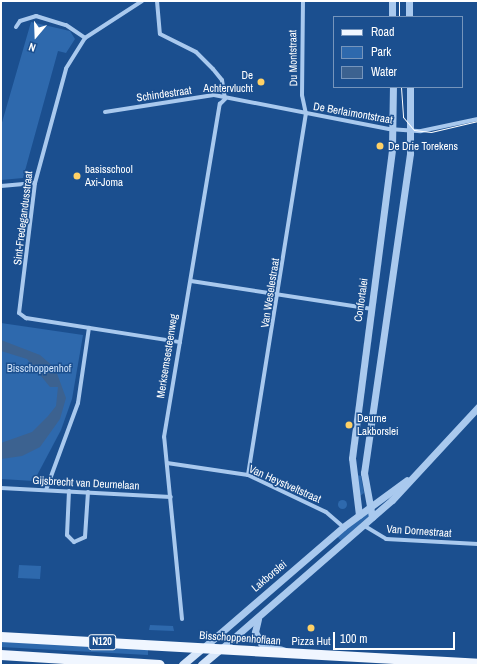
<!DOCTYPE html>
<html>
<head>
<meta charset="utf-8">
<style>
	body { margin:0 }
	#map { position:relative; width:479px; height:666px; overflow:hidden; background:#1b4f8f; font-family:"Archivo Narrow",sans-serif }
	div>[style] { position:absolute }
	.green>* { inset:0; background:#2e69ad }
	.round { border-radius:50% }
	.water>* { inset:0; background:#3c6290 }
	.minor>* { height:4px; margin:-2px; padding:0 2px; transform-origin:2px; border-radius:2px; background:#a9c9ee }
	.tertiary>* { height:7px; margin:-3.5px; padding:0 3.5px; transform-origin:3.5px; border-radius:3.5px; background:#a9c9ee }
	.secondary>* { height:8px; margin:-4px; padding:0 4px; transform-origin:4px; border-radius:4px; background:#d6e6fa }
	.primary>* { height:10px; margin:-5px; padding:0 5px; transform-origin:5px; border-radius:5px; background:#f0f6ff }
	.tram>* { height:1px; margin:-0.5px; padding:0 0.5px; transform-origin:0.5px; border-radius:0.5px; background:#fff }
	.dots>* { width:11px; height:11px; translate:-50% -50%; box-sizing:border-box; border:2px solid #1b4f8f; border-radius:50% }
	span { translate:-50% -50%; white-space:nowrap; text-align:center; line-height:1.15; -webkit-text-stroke:3px #1b4f8f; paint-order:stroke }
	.shield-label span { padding:1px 3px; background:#1b4f8f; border:1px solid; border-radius:3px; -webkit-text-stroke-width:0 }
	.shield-label { font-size:10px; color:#fff; font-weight:700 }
	.street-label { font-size:11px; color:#fff }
	.poi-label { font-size:11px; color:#fff }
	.right { translate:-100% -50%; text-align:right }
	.left { translate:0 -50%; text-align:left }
	.park-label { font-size:11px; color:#cfe3fa }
	.frame { position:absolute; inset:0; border:2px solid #fff; pointer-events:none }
	.legend { position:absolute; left:333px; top:16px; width:130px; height:72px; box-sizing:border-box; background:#1b4f8f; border:1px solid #7695bc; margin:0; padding:5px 7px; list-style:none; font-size:12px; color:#fff }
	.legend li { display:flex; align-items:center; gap:8px; height:20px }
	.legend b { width:20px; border:1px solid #7695bc }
	.north { position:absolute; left:16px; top:16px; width:40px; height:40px; -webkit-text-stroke:3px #1b4f8f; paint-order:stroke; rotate:199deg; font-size:11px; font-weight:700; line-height:16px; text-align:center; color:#fff }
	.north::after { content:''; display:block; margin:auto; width:14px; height:18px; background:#fff; clip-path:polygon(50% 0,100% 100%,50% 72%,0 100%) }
	.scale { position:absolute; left:333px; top:632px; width:122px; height:18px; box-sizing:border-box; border:2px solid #fff; border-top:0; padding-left:5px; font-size:12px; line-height:14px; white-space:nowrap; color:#fff; -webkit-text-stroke:3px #1b4f8f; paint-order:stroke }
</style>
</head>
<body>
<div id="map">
	<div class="green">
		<i style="clip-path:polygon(31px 22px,70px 31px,75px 39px,66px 53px,58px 51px,23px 178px,1px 180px,1px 126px)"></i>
		<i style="clip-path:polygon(1px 323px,83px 335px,72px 399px,61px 430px,34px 481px,1px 479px)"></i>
		<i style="clip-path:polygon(357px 475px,361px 476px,364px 493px,360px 496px)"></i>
		<i class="round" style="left:337.5px;top:499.5px;width:9px;height:9px"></i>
		<i style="clip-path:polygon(368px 512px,369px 516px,341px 541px,337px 536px)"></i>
		<i style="clip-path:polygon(19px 565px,41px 566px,40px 579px,18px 578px)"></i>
		<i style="clip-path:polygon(150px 625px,173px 626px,174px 631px,149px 630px)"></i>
		<i style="clip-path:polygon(1px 641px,148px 649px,148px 655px,1px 647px)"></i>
	</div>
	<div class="water">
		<i style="clip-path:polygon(1px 340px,40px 355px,55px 368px,66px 398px,60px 419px,40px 447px,22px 456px,1px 459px,1px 443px,32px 432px,48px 416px,56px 406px,58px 387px,50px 387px,27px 359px,1px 351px)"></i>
	</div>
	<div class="minor">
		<i style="left:142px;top:1px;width:68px;rotate:147deg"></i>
		<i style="left:85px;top:38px;width:36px;rotate:122deg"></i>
		<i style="left:66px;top:69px;width:118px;rotate:105.2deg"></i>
		<i style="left:35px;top:183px;width:131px;rotate:97deg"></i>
		<i style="left:19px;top:313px;width:9px;rotate:36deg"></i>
		<i style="left:26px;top:318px;width:156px;rotate:8.9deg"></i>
		<i style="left:157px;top:1px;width:33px;rotate:85deg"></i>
		<i style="left:160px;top:34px;width:40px;rotate:26.6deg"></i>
		<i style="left:196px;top:52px;width:24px;rotate:45deg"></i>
		<i style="left:213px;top:69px;width:14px;rotate:51deg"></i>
		<i style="left:222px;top:80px;width:19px;rotate:81deg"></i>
		<i style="left:16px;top:27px;width:7px;rotate:-56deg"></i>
		<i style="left:20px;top:21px;width:17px;rotate:-17deg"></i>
		<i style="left:36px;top:16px;width:31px;rotate:17deg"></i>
		<i style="left:66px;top:25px;width:23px;rotate:34deg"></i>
		<i style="left:105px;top:112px;width:110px;rotate:-8.9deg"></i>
		<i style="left:214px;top:95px;width:178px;rotate:11deg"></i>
		<i style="left:389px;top:129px;width:32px;rotate:4deg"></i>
		<i style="left:421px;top:131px;width:58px;rotate:-11.9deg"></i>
		<i style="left:1px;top:186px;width:34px;rotate:-5deg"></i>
		<i style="left:191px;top:281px;width:182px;rotate:8.8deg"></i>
		<i style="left:167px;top:463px;width:82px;rotate:8.4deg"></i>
		<i style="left:248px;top:475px;width:86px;rotate:25.4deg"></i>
		<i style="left:326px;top:512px;width:23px;rotate:41deg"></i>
		<i style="left:248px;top:475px;width:366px;rotate:-80.9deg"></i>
		<i style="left:306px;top:114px;width:19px;rotate:-102deg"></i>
		<i style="left:302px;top:95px;width:94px;rotate:-89.4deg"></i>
		<i style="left:1px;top:488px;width:170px;rotate:3deg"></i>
		<i style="left:46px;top:490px;width:93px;rotate:-69.8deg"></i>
		<i style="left:78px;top:403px;width:76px;rotate:-81.7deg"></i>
		<i style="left:69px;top:491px;width:44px;rotate:92.6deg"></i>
		<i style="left:67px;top:535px;width:10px;rotate:45deg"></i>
		<i style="left:74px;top:542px;width:12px;rotate:-24deg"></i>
		<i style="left:85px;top:537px;width:45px;rotate:-86.2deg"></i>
		<i style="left:363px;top:525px;width:27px;rotate:31deg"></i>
		<i style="left:386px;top:539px;width:92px;rotate:3.1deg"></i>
		<i style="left:182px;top:619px;width:183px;rotate:-95.6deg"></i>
		<i style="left:164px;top:437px;width:338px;rotate:-80.5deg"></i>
		<i style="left:220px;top:104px;width:7px;rotate:-45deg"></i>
	</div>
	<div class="tertiary">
		<i style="left:392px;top:1px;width:16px;rotate:90deg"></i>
		<i style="left:409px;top:1px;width:16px;rotate:90deg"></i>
		<i style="left:359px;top:515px;width:57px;rotate:-97deg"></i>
		<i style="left:352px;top:458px;width:313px;rotate:-82.6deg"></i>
		<i style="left:392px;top:148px;width:61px;rotate:-89.1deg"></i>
		<i style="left:372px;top:517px;width:45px;rotate:-100.3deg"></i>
		<i style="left:364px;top:473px;width:323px;rotate:-81.8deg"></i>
		<i style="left:410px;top:153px;width:66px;rotate:-90deg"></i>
		<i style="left:258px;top:619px;width:13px;rotate:103deg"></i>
		<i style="left:255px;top:632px;width:13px;rotate:61deg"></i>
		<i style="left:261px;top:643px;width:25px;rotate:18deg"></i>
		<i style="left:203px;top:648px;width:185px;rotate:-40.8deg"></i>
		<i style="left:343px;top:527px;width:79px;rotate:-36.3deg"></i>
		<i style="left:221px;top:649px;width:227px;rotate:-41.1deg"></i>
		<i style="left:392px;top:500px;width:127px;rotate:-47.2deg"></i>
	</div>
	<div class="secondary">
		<i style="left:183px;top:665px;width:26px;rotate:-40deg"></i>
		<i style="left:202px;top:665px;width:25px;rotate:-40deg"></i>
	</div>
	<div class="primary">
		<i style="left:1px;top:637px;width:478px;rotate:3.2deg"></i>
		<i style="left:1px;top:655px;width:159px;rotate:3.6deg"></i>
	</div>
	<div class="tram">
		<i style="left:399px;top:1px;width:16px;rotate:90deg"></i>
		<i style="left:401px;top:87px;width:30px;rotate:86deg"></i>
		<i style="left:403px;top:117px;width:17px;rotate:50deg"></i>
		<i style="left:414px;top:130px;width:17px;rotate:7deg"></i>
		<i style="left:431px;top:132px;width:48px;rotate:-13.2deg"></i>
	</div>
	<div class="dots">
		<i style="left:261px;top:82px;background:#ffd166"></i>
		<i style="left:380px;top:146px;background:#ffd166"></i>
		<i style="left:77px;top:176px;background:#ffd166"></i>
		<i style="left:349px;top:425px;background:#ffd166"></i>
		<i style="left:311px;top:628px;background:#ffd166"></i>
	</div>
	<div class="shield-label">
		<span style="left:102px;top:642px">N120</span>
	</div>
	<div class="street-label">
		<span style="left:293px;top:58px;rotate:-91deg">Du Montstraat</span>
		<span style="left:164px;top:94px;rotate:-8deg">Schindestraat</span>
		<span style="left:353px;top:113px;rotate:10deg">De Berlaimontstraat</span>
		<span style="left:23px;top:218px;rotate:-83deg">Sint-Fredegandusstraat</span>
		<span style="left:270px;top:293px;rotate:-81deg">Van Weselestraat</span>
		<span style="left:361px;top:300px;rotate:-82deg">Confortalei</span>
		<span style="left:167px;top:356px;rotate:-81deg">Merksemsesteenweg</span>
		<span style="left:86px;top:483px;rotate:3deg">Gijsbrecht van Deurnelaan</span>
		<span style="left:285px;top:484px;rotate:24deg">Van Heystveltstraat</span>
		<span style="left:419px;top:531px;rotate:4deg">Van Dornestraat</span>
		<span style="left:269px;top:576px;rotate:-40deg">Lakborslei</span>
		<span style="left:240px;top:638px;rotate:4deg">Bisschoppenhoflaan</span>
	</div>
	<div class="poi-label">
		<span class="right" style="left:253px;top:82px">De<br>Achtervlucht</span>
		<span class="left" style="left:388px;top:146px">De Drie Torekens</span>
		<span class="left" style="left:85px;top:176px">basisschool<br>Axi-Joma</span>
		<span class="left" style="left:357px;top:425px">Deurne<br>Lakborslei</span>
		<span style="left:311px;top:641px">Pizza Hut</span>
	</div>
	<div class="park-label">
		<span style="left:39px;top:368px">Bisschoppenhof</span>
	</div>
	<div class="frame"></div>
	<ul class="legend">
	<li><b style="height:5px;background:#f0f6ff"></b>Road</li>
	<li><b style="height:11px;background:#2e69ad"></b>Park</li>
	<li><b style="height:11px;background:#3c6290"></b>Water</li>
	</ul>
	<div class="north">N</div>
	<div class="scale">100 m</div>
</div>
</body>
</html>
